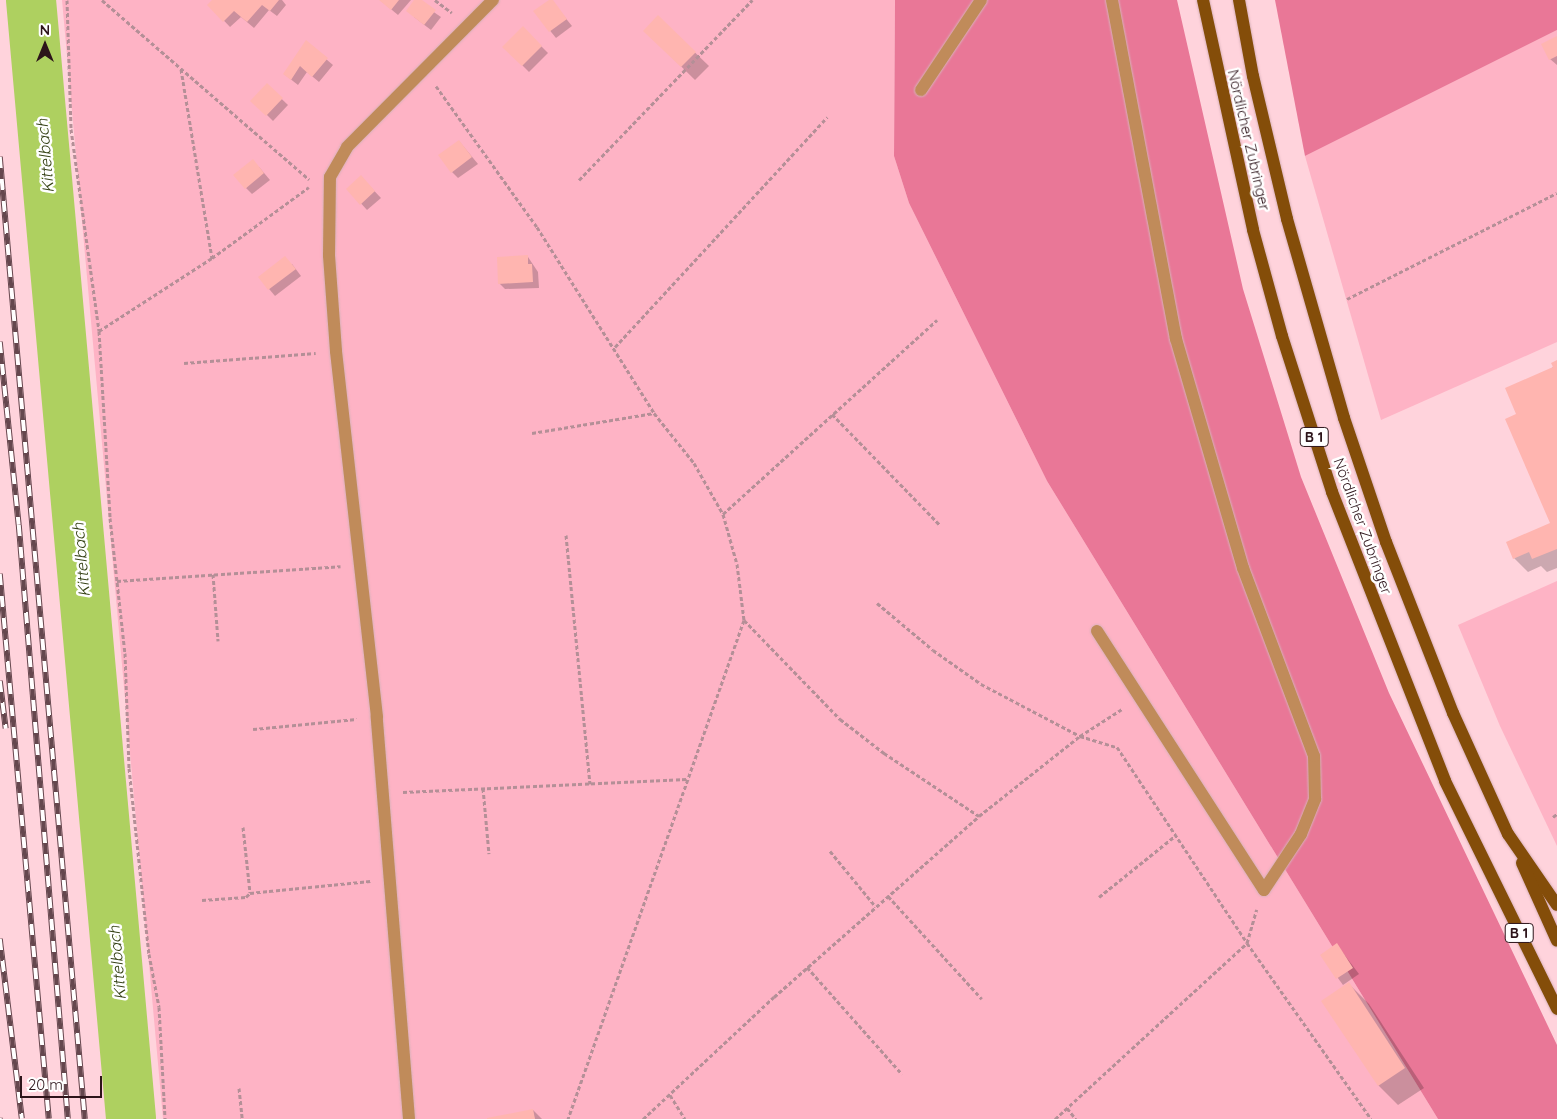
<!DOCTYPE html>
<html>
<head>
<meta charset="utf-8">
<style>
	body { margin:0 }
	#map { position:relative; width:1557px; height:1119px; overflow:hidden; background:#ffd3dc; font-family:Quicksand,sans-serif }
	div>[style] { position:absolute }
	.green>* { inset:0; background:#feb3c5 }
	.forest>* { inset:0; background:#e97797 }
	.shadow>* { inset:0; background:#0003 }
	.river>* { height:50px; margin:-25px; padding:0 25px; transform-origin:25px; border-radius:25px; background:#aed060 }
	.building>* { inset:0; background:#ffb5b0 }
	.path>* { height:3px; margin-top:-1.5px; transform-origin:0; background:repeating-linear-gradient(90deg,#b48f97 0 4px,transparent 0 6.5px) }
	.roads { filter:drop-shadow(0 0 1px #d9b1b9) drop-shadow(0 0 1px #d9b1b9) }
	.service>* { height:12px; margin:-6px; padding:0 6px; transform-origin:6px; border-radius:6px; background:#c08b5a }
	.primary>* { height:12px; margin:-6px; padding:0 6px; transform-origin:6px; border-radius:6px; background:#844d09 }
	.rail>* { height:5.5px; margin-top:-2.75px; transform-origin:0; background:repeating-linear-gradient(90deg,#fff 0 11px,#65474e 0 22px); box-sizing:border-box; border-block:1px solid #65474e }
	span { translate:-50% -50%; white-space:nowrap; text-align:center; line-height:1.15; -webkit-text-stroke:5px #fff; paint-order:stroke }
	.shield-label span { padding:1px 4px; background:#fff; border:1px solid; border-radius:4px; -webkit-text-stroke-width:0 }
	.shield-label { font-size:14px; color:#2d141a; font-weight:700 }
	.street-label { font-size:15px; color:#2d141a }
	.water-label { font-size:16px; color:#323f12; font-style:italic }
	.north { position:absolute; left:20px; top:20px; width:50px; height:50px; -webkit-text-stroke:4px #fff; paint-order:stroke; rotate:0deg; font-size:14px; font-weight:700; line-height:20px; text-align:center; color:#2d141a }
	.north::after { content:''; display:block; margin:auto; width:18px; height:22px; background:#2d141a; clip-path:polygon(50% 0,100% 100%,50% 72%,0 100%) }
	.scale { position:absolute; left:20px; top:1076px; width:82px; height:22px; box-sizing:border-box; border:2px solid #2d141a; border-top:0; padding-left:6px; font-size:15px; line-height:18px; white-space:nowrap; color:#2d141a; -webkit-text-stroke:4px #fff; paint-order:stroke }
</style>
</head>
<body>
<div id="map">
	<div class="green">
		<i style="clip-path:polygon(62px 0,895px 0,894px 156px,909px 203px,1047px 481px,1438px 1119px,163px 1119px)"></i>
		<i style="clip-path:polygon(1557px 30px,1557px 342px,1381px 420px,1305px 156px)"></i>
		<i style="clip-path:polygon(1557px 581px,1557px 846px,1500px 726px,1458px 625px)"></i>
	</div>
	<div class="forest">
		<i style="clip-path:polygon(895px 0,1177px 0,1243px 289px,1301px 477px,1389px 693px,1557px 1045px,1557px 1119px,1438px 1119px,1047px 481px,909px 203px,894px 156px)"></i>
		<i style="clip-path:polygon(1275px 0,1557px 0,1557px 30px,1305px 156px)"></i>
	</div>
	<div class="shadow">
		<i style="clip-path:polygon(214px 0,282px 0,286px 5px,277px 16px,269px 10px,254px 28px,241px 17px,230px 27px,209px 5px)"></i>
		<i style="clip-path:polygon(380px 0,411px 0,398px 15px)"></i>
		<i style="clip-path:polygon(416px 0,441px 17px,431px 30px,414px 17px)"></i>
		<i style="clip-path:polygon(551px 0,572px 26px,556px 38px,535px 12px)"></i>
		<i style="clip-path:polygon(658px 17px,709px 66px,695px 80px,645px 31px)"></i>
		<i style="clip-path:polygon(523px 28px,548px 53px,529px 72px,504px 47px)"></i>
		<i style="clip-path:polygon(1557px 37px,1557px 65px,1550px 59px)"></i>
		<i style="clip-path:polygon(306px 42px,333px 65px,319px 82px,307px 72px,298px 85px,284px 74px)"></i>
		<i style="clip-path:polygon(267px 85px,288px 105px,273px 121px,252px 100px)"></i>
		<i style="clip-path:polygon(459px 141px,478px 164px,458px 178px,452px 172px)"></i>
		<i style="clip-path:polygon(259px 167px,270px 180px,252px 194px,246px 188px)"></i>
		<i style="clip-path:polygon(361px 177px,381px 198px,367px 210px,348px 189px)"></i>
		<i style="clip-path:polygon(528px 257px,538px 272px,539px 288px,505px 289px,499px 283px)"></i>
		<i style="clip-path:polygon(292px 264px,301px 276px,275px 296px,259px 277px)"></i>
		<i style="clip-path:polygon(1557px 361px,1557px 568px,1547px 572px,1541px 566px,1528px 572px,1514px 558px,1554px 528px,1518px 414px)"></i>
		<i style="clip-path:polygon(1337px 945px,1359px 974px,1343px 985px,1321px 955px)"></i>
		<i style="clip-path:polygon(1349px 984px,1369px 1004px,1424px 1088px,1398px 1105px,1378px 1085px)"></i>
		<i style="clip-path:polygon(533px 1110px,542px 1119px,489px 1119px)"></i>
	</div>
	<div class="river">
		<i style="left:31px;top:0;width:1123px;rotate:84.89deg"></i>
	</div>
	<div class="building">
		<i style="clip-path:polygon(212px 0,279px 0,270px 11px,262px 5px,247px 22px,234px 11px,223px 22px,207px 5px)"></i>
		<i style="clip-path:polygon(379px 0,399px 0,391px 10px)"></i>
		<i style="clip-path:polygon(414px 0,422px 0,436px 10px,424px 25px,406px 11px)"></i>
		<i style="clip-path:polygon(549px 0,553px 0,567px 19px,549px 32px,533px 11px)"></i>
		<i style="clip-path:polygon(658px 15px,696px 52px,681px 67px,643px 31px)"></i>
		<i style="clip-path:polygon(523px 26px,542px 46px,522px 66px,502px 47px)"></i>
		<i style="clip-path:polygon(1557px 36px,1557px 56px,1549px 60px,1541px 44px)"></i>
		<i style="clip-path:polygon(306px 40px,328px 58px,312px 77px,300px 66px,291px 80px,283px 74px)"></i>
		<i style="clip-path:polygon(267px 83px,283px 98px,266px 116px,250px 101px)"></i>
		<i style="clip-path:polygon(459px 140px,472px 157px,451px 173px,438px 155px)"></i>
		<i style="clip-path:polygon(253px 159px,264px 173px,245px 189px,233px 175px)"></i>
		<i style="clip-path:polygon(361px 175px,375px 191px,360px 205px,346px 189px)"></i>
		<i style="clip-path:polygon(528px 255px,528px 264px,532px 264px,533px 282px,498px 284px,497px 257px)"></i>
		<i style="clip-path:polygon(285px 256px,296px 269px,268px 290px,258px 277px)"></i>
		<i style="clip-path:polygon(1557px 360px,1557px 549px,1532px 559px,1529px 552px,1513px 559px,1506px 542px,1550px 523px,1505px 419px,1516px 414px,1505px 388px,1553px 367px,1551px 363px)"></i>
		<i style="clip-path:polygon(1337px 943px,1353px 968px,1336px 979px,1320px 955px)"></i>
		<i style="clip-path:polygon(1349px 982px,1405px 1068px,1378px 1086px,1321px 1001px)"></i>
		<i style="clip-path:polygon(533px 1109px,535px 1119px,487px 1119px,487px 1118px)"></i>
	</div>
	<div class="path">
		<i style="left:67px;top:0;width:129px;rotate:88.2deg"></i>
		<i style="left:71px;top:129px;width:204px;rotate:82.1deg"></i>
		<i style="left:99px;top:331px;width:187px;rotate:86.6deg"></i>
		<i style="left:110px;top:518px;width:136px;rotate:83.7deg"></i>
		<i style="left:125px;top:653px;width:115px;rotate:88deg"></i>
		<i style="left:129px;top:768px;width:187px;rotate:83.9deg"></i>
		<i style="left:149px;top:954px;width:54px;rotate:79.3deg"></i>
		<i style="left:159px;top:1007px;width:112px;rotate:86.9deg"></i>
		<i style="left:102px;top:0;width:274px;rotate:40.9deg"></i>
		<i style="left:435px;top:0;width:21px;rotate:37deg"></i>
		<i style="left:181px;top:69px;width:192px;rotate:80.7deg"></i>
		<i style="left:436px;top:86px;width:173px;rotate:54.4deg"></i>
		<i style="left:537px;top:227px;width:220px;rotate:57.8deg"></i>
		<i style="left:654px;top:413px;width:64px;rotate:51.3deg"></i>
		<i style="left:694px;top:463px;width:59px;rotate:60.4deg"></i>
		<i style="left:723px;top:514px;width:52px;rotate:74.4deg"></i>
		<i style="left:737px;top:564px;width:56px;rotate:82.9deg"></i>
		<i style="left:744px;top:620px;width:529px;rotate:109.43deg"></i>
		<i style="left:579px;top:180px;width:250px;rotate:-46.1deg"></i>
		<i style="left:1347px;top:299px;width:235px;rotate:-26.8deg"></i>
		<i style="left:99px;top:331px;width:135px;rotate:-32.9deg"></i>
		<i style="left:212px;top:258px;width:120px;rotate:-36.2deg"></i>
		<i style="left:615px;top:347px;width:313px;rotate:-47.3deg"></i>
		<i style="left:184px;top:363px;width:132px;rotate:-4.3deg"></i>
		<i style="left:832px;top:414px;width:155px;rotate:45.8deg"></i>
		<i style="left:532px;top:433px;width:124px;rotate:-9.3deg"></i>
		<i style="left:723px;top:514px;width:289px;rotate:-42.2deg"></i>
		<i style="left:566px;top:535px;width:250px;rotate:84.5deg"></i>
		<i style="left:213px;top:574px;width:67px;rotate:85.7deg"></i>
		<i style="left:117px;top:581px;width:224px;rotate:-3.8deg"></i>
		<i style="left:877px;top:603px;width:73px;rotate:40deg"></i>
		<i style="left:933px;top:650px;width:59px;rotate:35.3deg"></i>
		<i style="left:981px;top:684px;width:112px;rotate:27.7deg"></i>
		<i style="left:1080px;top:736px;width:39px;rotate:17deg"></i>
		<i style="left:1117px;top:747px;width:235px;rotate:56.4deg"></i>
		<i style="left:1247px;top:943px;width:215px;rotate:54.8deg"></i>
		<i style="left:744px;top:620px;width:138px;rotate:45.9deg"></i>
		<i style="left:840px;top:719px;width:56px;rotate:37.7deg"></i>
		<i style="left:884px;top:753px;width:114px;rotate:33.6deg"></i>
		<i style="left:253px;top:729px;width:104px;rotate:-5.5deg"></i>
		<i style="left:483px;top:788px;width:66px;rotate:84.8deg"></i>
		<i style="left:403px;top:792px;width:284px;rotate:-2.6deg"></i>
		<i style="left:1553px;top:817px;width:5px;rotate:-37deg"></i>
		<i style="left:243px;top:827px;width:66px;rotate:83.9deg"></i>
		<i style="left:250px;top:893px;width:121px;rotate:-5.7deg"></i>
		<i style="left:830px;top:851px;width:72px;rotate:50.6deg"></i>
		<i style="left:888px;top:896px;width:139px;rotate:47.6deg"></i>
		<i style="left:1099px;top:897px;width:99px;rotate:-38.8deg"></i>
		<i style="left:202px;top:900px;width:44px;rotate:-3.9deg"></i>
		<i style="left:246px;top:897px;width:6px;rotate:-45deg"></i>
		<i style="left:807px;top:967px;width:143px;rotate:48.4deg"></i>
		<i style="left:239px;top:1088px;width:31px;rotate:84deg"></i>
		<i style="left:670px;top:1095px;width:28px;rotate:58deg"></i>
		<i style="left:1067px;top:1108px;width:14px;rotate:51deg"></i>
		<i style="left:643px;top:1119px;width:179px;rotate:-43deg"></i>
		<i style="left:774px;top:997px;width:273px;rotate:-41.4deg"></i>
		<i style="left:979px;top:816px;width:129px;rotate:-38.4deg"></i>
		<i style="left:1080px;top:736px;width:50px;rotate:-32.7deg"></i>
		<i style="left:1055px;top:1119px;width:260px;rotate:-42.5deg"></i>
		<i style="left:1247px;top:943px;width:35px;rotate:-74deg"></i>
	</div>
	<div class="roads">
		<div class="service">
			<i style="left:921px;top:90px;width:108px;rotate:-56.3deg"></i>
			<i style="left:1097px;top:631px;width:308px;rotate:57.2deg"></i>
			<i style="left:1264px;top:890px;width:67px;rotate:-56.5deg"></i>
			<i style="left:1301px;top:834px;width:38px;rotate:-68deg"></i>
			<i style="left:1315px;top:799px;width:43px;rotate:-91.3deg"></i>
			<i style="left:1314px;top:756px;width:201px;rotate:-110.7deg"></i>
			<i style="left:1243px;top:568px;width:239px;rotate:-106.3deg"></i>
			<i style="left:1176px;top:339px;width:345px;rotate:-100.7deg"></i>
			<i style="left:409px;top:1119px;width:403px;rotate:-94.6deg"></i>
			<i style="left:377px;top:717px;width:368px;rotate:-96.4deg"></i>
			<i style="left:336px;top:351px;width:96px;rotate:-94.2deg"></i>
			<i style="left:329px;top:255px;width:78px;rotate:-89.3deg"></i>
			<i style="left:330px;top:177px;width:34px;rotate:-60deg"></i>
			<i style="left:347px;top:147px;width:207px;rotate:-45.2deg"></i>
		</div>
		<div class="primary">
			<i style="left:1203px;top:0;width:235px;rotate:77.7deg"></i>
			<i style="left:1253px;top:230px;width:110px;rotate:74.7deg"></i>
			<i style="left:1282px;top:336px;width:164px;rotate:72.2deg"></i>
			<i style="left:1332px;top:492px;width:310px;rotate:68.6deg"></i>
			<i style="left:1445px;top:781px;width:254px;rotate:63.8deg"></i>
			<i style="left:1239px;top:0;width:77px;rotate:79.6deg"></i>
			<i style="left:1253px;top:76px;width:147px;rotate:76.6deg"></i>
			<i style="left:1287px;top:219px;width:207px;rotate:74deg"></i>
			<i style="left:1344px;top:418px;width:131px;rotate:71.3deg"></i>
			<i style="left:1386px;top:542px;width:184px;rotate:68.6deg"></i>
			<i style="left:1453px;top:713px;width:133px;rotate:65.6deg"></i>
			<i style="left:1508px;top:834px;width:86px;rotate:55.4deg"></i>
			<i style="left:1522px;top:863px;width:85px;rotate:65.8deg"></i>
		</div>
	</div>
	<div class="rail">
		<i style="left:0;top:157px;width:966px;rotate:84.95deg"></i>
		<i style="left:0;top:342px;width:184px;rotate:84.1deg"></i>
		<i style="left:19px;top:525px;width:596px;rotate:85.28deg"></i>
		<i style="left:0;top:574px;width:547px;rotate:84.86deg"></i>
		<i style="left:0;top:681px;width:48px;rotate:82.9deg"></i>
		<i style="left:0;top:939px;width:181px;rotate:83deg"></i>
		<i style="left:0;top:1118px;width:1px;rotate:90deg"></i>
	</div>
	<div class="shield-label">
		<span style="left:1314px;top:437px">B 1</span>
		<span style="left:1519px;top:933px">B 1</span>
	</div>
	<div class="street-label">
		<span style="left:1249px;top:140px;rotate:77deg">Nördlicher Zubringer</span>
		<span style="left:1363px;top:526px;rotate:70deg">Nördlicher Zubringer</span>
	</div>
	<div class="water-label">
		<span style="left:45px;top:156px;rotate:-95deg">Kittelbach</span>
		<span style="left:81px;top:560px;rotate:-95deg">Kittelbach</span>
		<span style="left:117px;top:963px;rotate:-95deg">Kittelbach</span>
	</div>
	<div class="north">N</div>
	<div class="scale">20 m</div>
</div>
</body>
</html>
